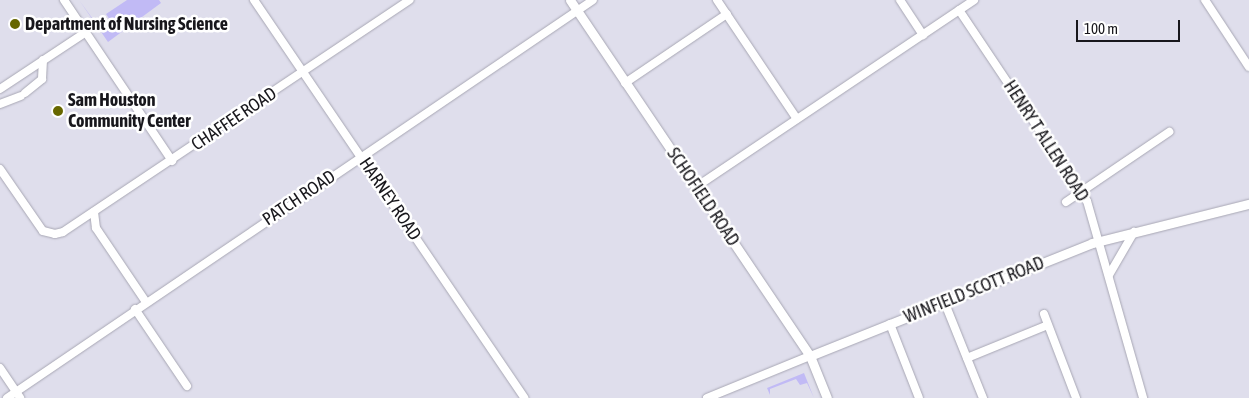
<!DOCTYPE html>
<html>
<head>
<meta charset="utf-8">
<style>
	body { margin:0 }
	#map { position:relative; width:1249px; height:398px; overflow:hidden; background:#dfdeec; font-family:"Asap Condensed",sans-serif }
	div>[style] { position:absolute }
	.green>* { inset:0; background:#c1baf5 }
	.roads { filter:drop-shadow(0 0 1px #a8a7b4) drop-shadow(0 0 1px #a8a7b4) }
	.minor>* { height:8px; margin:-4px; padding:0 4px; transform-origin:4px; border-radius:4px; background:#fff }
	.tertiary>* { height:9px; margin:-4.5px; padding:0 4.5px; transform-origin:4.5px; border-radius:4.5px; background:#fff }
	.dots>* { width:14px; height:14px; translate:-50% -50%; box-sizing:border-box; border:2px solid #fff; border-radius:50% }
	span { translate:-50% -50%; white-space:nowrap; text-align:center; line-height:1.15; -webkit-text-stroke:5px #fff; paint-order:stroke }
	.poi-label { font-size:18px; color:#18171c; font-weight:700 }
	.left { translate:0 -50%; text-align:left }
	.street-label { font-size:18px; color:#18171c }
	.scale { position:absolute; left:1076px; top:20px; width:104px; height:22px; box-sizing:border-box; border:2px solid #18171c; border-top:0; padding-left:6px; font-size:15px; line-height:18px; white-space:nowrap; color:#18171c; -webkit-text-stroke:4px #fff; paint-order:stroke }
</style>
</head>
<body>
<div id="map">
	<div class="green">
		<i style="clip-path:polygon(79px 0,103px 33px,114px 26px,106px 14px,127px 0,159px 0,161px 3px,108px 42px)"></i>
		<i style="clip-path:polygon(804px 373px,814px 398px,807px 383px,800px 385px,796px 379px,770px 389px,770px 395px,767px 388px)"></i>
	</div>
	<div class="roads">
		<div class="minor">
			<i style="left:64px;top:0;width:194px;rotate:56.1deg"></i>
			<i style="left:254px;top:0;width:481px;rotate:55.8deg"></i>
			<i style="left:717px;top:0;width:143px;rotate:56.1deg"></i>
			<i style="left:900px;top:0;width:42px;rotate:56.7deg"></i>
			<i style="left:1205px;top:0;width:80px;rotate:56.7deg"></i>
			<i style="left:959px;top:10px;width:230px;rotate:56.2deg"></i>
			<i style="left:1087px;top:201px;width:205px;rotate:74.1deg"></i>
			<i style="left:625px;top:83px;width:123px;rotate:-34.1deg"></i>
			<i style="left:0;top:89px;width:103px;rotate:-33.5deg"></i>
			<i style="left:25px;top:93px;width:22px;rotate:-39deg"></i>
			<i style="left:42px;top:79px;width:19px;rotate:-87deg"></i>
			<i style="left:0;top:104px;width:22px;rotate:-21deg"></i>
			<i style="left:0;top:169px;width:75px;rotate:55.3deg"></i>
			<i style="left:43px;top:231px;width:12px;rotate:14deg"></i>
			<i style="left:55px;top:234px;width:8px;rotate:-14deg"></i>
			<i style="left:63px;top:232px;width:417px;rotate:-33.8deg"></i>
			<i style="left:696px;top:187px;width:335px;rotate:-33.9deg"></i>
			<i style="left:1066px;top:202px;width:125px;rotate:-34.2deg"></i>
			<i style="left:94px;top:212px;width:16px;rotate:83deg"></i>
			<i style="left:96px;top:228px;width:89px;rotate:56deg"></i>
			<i style="left:1109px;top:275px;width:50px;rotate:-59.8deg"></i>
			<i style="left:944px;top:301px;width:105px;rotate:68.1deg"></i>
			<i style="left:135px;top:309px;width:93px;rotate:56deg"></i>
			<i style="left:1044px;top:314px;width:90px;rotate:69.1deg"></i>
			<i style="left:890px;top:324px;width:79px;rotate:68.6deg"></i>
			<i style="left:967px;top:358px;width:87px;rotate:-22.2deg"></i>
			<i style="left:0;top:368px;width:36px;rotate:56deg"></i>
			<i style="left:7px;top:398px;width:708px;rotate:-34.18deg"></i>
			<i style="left:707px;top:398px;width:111px;rotate:-22.2deg"></i>
		</div>
		<div class="tertiary">
			<i style="left:570px;top:0;width:429px;rotate:56deg"></i>
			<i style="left:810px;top:356px;width:45px;rotate:68deg"></i>
			<i style="left:810px;top:356px;width:304px;rotate:-21.8deg"></i>
			<i style="left:1092px;top:243px;width:162px;rotate:-14deg"></i>
		</div>
	</div>
	<div class="dots">
		<i style="left:15px;top:24px;background:#676700"></i>
		<i style="left:58px;top:111px;background:#676700"></i>
	</div>
	<div class="poi-label">
		<span class="left" style="left:25px;top:24px">Department of Nursing Science</span>
		<span class="left" style="left:68px;top:111px">Sam Houston<br>Community Center</span>
	</div>
	<div class="street-label">
		<span style="left:234px;top:119px;rotate:-34deg">CHAFFEE ROAD</span>
		<span style="left:1046px;top:141px;rotate:57deg">HENRY T ALLEN ROAD</span>
		<span style="left:703px;top:197px;rotate:56deg">SCHOFIELD ROAD</span>
		<span style="left:299px;top:198px;rotate:-34deg">PATCH ROAD</span>
		<span style="left:390px;top:199px;rotate:56deg">HARNEY ROAD</span>
		<span style="left:974px;top:290px;rotate:-22deg">WINFIELD SCOTT ROAD</span>
	</div>
	<div class="scale">100 m</div>
</div>
</body>
</html>
